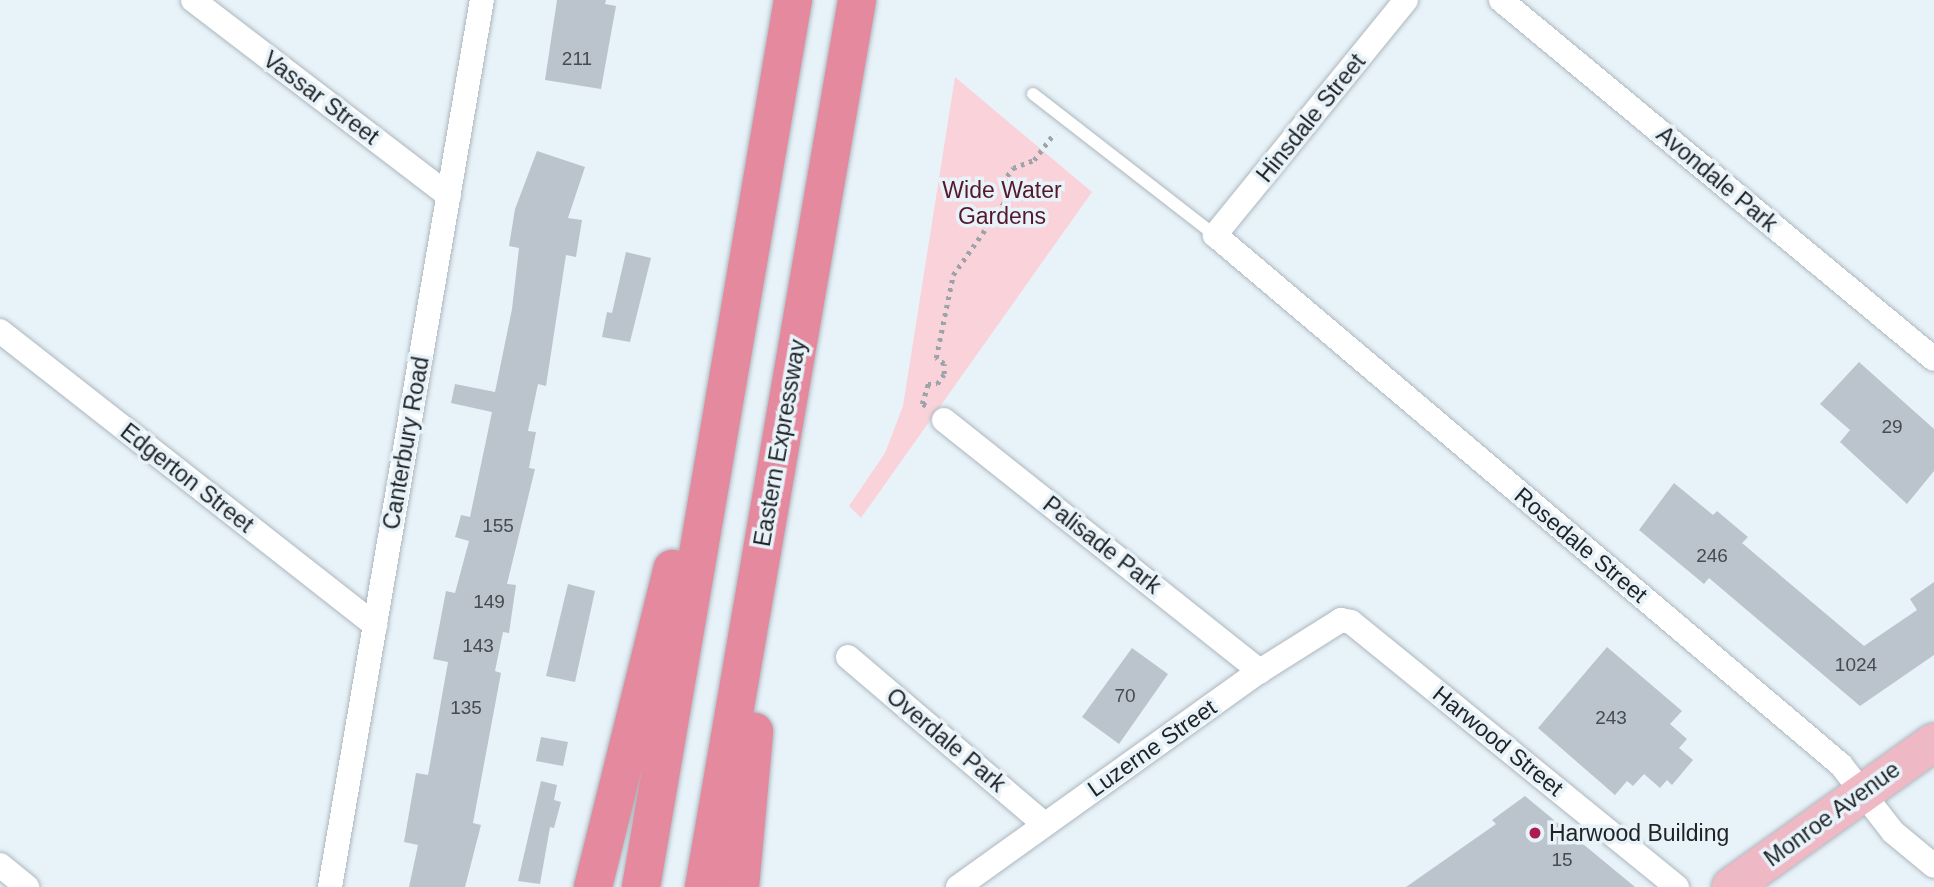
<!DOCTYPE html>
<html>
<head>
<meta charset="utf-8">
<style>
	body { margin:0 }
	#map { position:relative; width:1934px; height:887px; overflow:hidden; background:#e8f2f9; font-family:Arial,sans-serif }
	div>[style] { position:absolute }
	.green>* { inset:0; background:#fad3da }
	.building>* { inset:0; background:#bbc4cc }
	.path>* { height:4.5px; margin-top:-2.25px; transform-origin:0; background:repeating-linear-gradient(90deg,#9ca4aa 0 3.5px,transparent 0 8.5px) }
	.roads { filter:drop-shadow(0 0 2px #adb7be) drop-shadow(0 0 2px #adb7be) }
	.service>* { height:12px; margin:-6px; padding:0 6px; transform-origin:6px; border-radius:6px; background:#fff }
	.minor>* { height:24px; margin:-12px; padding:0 12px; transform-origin:12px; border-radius:12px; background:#fff }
	.primary>* { height:38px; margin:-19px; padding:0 19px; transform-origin:19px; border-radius:19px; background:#efb8c5 }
	.motorway>* { height:38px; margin:-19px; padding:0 19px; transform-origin:19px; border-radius:19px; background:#e5899e }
	.dots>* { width:19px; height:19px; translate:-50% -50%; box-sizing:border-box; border:4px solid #e8f2f9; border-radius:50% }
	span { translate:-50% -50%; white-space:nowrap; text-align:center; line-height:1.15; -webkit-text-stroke:7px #e8f2f9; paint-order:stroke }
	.number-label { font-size:19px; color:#464b50 }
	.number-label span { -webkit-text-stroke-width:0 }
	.street-label { font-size:23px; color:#1f2326 }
	.park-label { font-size:23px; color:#55192b }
	.poi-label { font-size:23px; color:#1f2326 }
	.left { translate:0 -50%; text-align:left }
</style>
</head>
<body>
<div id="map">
	<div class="green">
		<i style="clip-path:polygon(955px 77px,1092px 192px,861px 518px,849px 506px,885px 453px,903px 406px)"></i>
	</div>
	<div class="building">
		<i style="clip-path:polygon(557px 0,606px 0,605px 4px,616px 6px,601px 89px,545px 80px)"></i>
		<i style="clip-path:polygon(537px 151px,585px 167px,568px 218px,582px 220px,576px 257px,566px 255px,546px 386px,538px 384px,528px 431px,536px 432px,529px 468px,535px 469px,507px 584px,516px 585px,509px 633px,503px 632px,495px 671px,501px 673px,473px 823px,481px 825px,465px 887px,409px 887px,418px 845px,404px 842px,416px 773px,428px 775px,448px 662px,433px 659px,446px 591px,455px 593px,469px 541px,455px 537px,461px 515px,470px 517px,492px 412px,451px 403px,455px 384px,495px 392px,512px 309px,519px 248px,509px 246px,515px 209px)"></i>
		<i style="clip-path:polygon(626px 252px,651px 258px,630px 342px,602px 337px,607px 312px,612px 313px)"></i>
		<i style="clip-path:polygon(1859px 362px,1934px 429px,1934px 471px,1907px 504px,1840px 442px,1850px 430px,1820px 404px)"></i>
		<i style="clip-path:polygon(1674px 483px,1713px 515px,1717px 511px,1748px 537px,1742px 543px,1864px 646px,1917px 610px,1910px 599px,1934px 582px,1934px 655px,1860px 706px,1709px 578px,1704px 584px,1639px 530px)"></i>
		<i style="clip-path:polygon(568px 584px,595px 591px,575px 682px,546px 676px)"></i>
		<i style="clip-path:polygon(1607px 647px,1682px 711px,1670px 724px,1687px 739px,1679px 748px,1693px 760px,1672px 785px,1667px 780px,1660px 788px,1644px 774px,1633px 786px,1627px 781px,1615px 795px,1538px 728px)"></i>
		<i style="clip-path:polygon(1132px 648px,1168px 674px,1119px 744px,1082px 717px)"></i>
		<i style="clip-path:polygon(541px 737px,568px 742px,563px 766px,536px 761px)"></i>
		<i style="clip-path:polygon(541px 781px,557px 785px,554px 800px,561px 802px,554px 828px,550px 827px,540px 884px,518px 881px)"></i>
		<i style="clip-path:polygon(1525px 796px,1635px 887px,1406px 887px,1496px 824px,1492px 820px)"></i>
	</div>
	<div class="path">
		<i style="left:926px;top:406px;width:4px;rotate:-153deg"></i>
		<i style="left:922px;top:404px;width:21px;rotate:-73deg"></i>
		<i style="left:928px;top:384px;width:9px"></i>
		<i style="left:937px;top:384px;width:12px;rotate:-55deg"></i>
		<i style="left:944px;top:374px;width:10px;rotate:-90deg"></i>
		<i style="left:944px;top:364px;width:10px;rotate:-143deg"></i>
		<i style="left:936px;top:358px;width:85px;rotate:-78.4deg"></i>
		<i style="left:953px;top:275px;width:92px;rotate:-54.8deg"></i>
		<i style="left:1006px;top:200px;width:24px;rotate:-88deg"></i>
		<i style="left:1007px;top:176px;width:10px;rotate:-53deg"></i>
		<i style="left:1013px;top:168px;width:22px;rotate:-21deg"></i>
		<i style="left:1034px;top:160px;width:34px;rotate:-53deg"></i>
	</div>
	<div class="roads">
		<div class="service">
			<i style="left:1033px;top:94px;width:230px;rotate:37.8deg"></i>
		</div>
		<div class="minor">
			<i style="left:193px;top:0;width:322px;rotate:37.4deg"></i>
			<i style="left:1406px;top:0;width:303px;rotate:129.1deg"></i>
			<i style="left:1215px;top:235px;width:820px;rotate:40.25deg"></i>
			<i style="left:1841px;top:765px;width:85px;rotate:52.2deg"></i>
			<i style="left:1893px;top:832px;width:53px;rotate:39.7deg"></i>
			<i style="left:1501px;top:0;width:562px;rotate:39.66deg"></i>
			<i style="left:0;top:331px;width:477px;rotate:38.1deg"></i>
			<i style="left:944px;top:420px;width:404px;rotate:38.5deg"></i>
			<i style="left:848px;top:657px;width:257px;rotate:40.4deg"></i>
			<i style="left:0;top:865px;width:35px;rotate:39deg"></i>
			<i style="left:330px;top:887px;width:900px;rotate:-80.28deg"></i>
			<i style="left:958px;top:887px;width:371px;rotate:-35.6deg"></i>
			<i style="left:1260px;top:671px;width:96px;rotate:-32.2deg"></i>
			<i style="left:1341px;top:620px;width:10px;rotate:11deg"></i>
			<i style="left:1351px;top:622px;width:420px;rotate:39.1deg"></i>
		</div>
		<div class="primary">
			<i style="left:1731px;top:887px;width:249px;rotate:-35.5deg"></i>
		</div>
		<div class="motorway">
			<i style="left:593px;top:887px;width:328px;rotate:-76deg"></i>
			<i style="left:641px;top:887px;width:900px;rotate:-80.28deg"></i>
			<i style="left:704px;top:887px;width:900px;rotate:-80.21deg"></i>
			<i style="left:740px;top:887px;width:156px;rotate:-84.8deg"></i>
		</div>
	</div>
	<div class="dots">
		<i style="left:1535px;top:833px;background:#ac1b52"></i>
	</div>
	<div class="number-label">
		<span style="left:577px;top:59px">211</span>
		<span style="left:1892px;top:427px">29</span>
		<span style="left:498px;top:526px">155</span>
		<span style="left:1712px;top:556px">246</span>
		<span style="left:489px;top:602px">149</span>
		<span style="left:478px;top:646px">143</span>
		<span style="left:1856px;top:665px">1024</span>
		<span style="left:1125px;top:696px">70</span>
		<span style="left:466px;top:708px">135</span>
		<span style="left:1611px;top:718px">243</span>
		<span style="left:1562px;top:860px">15</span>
	</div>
	<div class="street-label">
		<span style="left:321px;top:98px;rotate:37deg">Vassar Street</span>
		<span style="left:1311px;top:118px;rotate:-51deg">Hinsdale Street</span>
		<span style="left:1717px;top:179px;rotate:40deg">Avondale Park</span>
		<span style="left:406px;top:443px;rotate:-80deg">Canterbury Road</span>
		<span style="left:780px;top:443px;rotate:-80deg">Eastern Expressway</span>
		<span style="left:187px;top:478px;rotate:38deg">Edgerton Street</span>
		<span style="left:1102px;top:545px;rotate:38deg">Palisade Park</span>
		<span style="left:1581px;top:545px;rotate:40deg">Rosedale Street</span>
		<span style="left:946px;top:740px;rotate:40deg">Overdale Park</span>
		<span style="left:1498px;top:741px;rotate:39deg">Harwood Street</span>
		<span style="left:1152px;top:748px;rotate:-35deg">Luzerne Street</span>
		<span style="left:1832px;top:814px;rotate:-36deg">Monroe Avenue</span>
	</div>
	<div class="park-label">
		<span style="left:1002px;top:203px">Wide Water<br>Gardens</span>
	</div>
	<div class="poi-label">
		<span class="left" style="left:1549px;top:833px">Harwood Building</span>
	</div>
</div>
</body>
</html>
